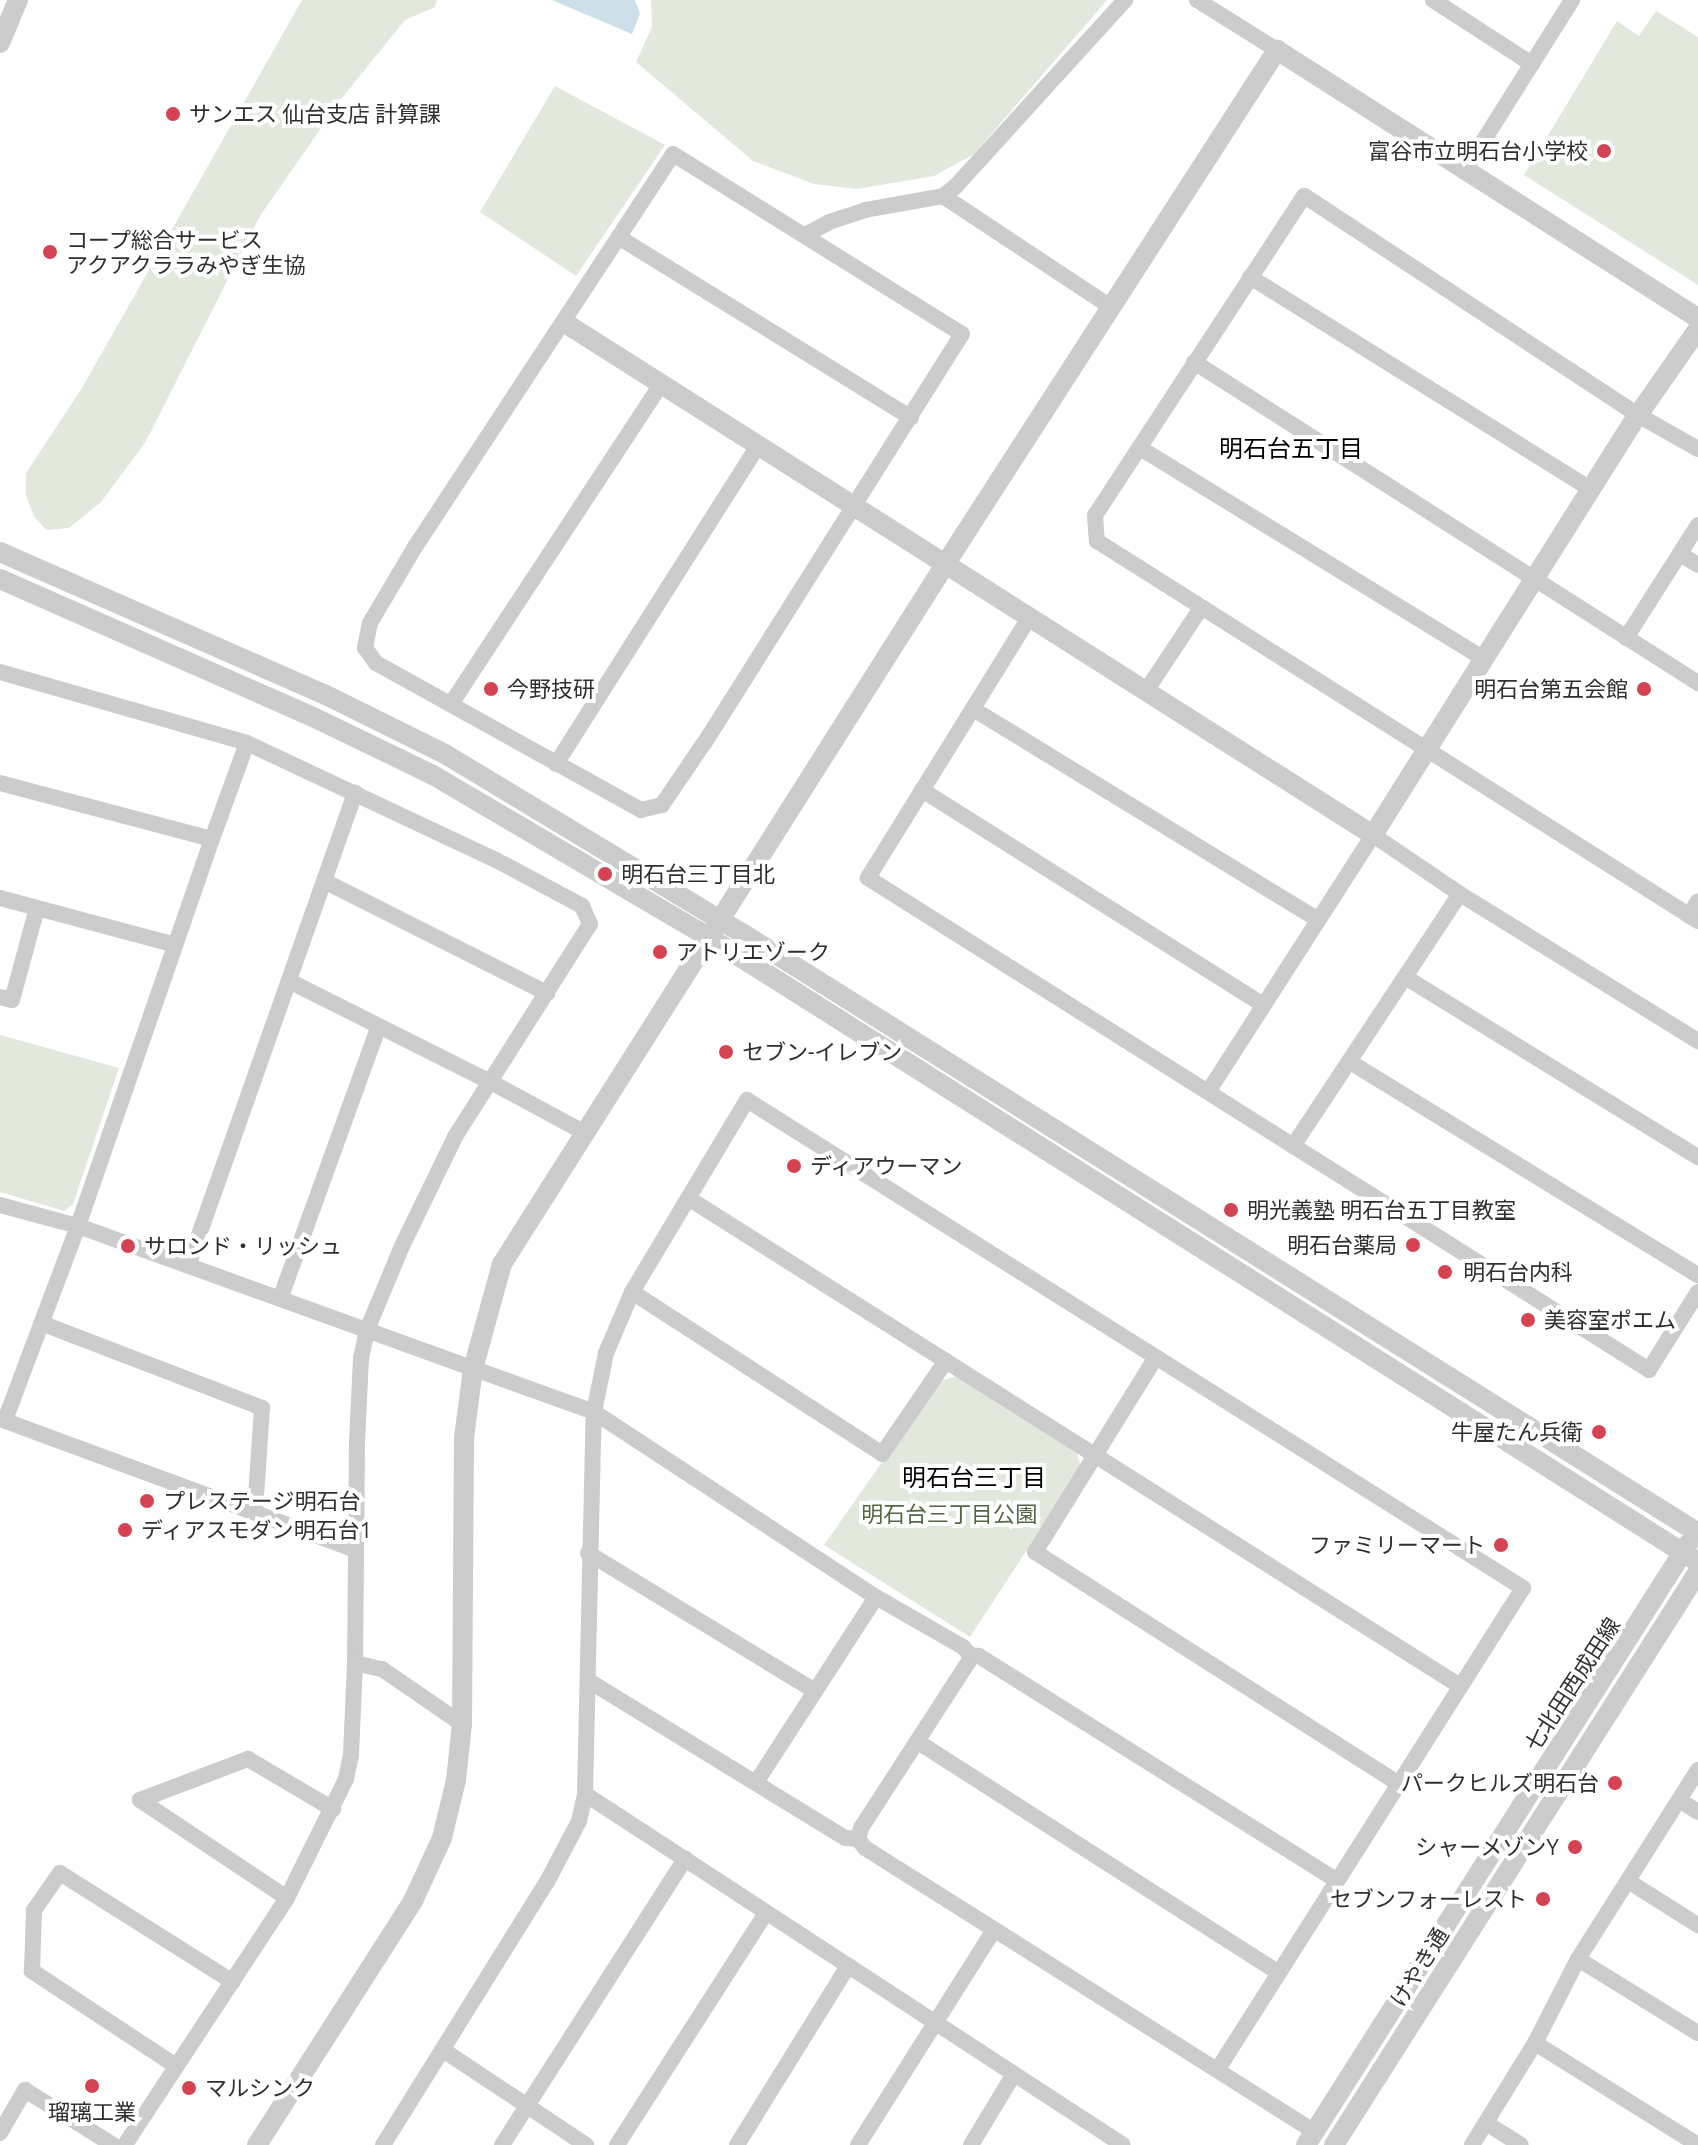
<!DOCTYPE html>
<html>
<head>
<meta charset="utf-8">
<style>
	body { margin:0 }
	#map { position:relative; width:1698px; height:2145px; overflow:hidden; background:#fff; font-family:Ubuntu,"Noto Sans JP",sans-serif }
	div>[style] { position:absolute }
	.green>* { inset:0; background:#e3e8dc }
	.water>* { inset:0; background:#cddfe9 }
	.minor>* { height:16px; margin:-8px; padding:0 8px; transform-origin:8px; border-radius:8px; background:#ccc }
	.tertiary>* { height:20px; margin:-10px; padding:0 10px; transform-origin:10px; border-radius:10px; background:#ccc }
	.dots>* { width:22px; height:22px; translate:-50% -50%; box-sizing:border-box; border:4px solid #fff; border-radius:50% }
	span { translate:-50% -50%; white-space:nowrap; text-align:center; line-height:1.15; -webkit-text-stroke:8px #fff; paint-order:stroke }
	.poi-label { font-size:22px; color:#2f2f2f }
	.left { translate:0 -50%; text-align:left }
	.right { translate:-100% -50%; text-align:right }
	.park-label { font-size:22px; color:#546741 }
	.street-label { font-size:22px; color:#2f2f2f }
	.neighbourhood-label { font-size:24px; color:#000 }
</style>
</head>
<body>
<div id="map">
	<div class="green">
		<i style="clip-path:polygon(302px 0,437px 0,435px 7px,405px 20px,342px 98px,260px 216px,145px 443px,101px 502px,69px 528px,46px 530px,34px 516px,26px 496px,26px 473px,82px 388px)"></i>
		<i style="clip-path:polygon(651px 0,1107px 0,974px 154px,934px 176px,857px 189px,814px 184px,753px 161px,636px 62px,652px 27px)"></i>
		<i style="clip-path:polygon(1656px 11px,1698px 37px,1698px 285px,1524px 175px,1617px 21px,1639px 36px)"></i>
		<i style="clip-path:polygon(555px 86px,665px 145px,576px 276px,480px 212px)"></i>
		<i style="clip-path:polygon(0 1035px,119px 1068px,73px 1204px,64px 1211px,0 1192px)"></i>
		<i style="clip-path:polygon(956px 1376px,1077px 1453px,1081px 1467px,970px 1637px,824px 1545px,938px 1382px)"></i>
	</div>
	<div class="water">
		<i style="clip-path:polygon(552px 0,635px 0,640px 14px,632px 34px)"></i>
	</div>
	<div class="minor">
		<i style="left:1197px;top:0;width:94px;rotate:32deg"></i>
		<i style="left:1433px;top:0;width:118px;rotate:32.9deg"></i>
		<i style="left:673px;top:154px;width:340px;rotate:31.9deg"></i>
		<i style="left:962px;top:334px;width:484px;rotate:122.2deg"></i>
		<i style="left:704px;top:743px;width:75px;rotate:124.1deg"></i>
		<i style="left:662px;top:805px;width:22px;rotate:167deg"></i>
		<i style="left:641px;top:810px;width:303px;rotate:-151deg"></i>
		<i style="left:376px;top:663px;width:19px;rotate:-126deg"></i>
		<i style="left:365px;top:648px;width:25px;rotate:-79deg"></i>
		<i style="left:370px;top:623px;width:88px;rotate:-59.4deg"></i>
		<i style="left:415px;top:547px;width:470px;rotate:-56.7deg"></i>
		<i style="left:1465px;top:170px;width:201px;rotate:-57.8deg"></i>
		<i style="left:943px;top:196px;width:201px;rotate:33.5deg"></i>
		<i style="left:805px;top:235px;width:27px;rotate:-28deg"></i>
		<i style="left:829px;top:222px;width:38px;rotate:-18deg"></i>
		<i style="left:865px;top:210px;width:79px;rotate:-10.2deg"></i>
		<i style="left:943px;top:196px;width:15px;rotate:-37deg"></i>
		<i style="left:955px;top:187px;width:253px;rotate:-47.7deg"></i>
		<i style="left:620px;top:238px;width:342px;rotate:31.7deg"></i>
		<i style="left:1250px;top:277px;width:402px;rotate:31.9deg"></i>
		<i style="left:1194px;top:362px;width:598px;rotate:32.49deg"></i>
		<i style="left:1140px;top:448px;width:404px;rotate:31.5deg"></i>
		<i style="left:1698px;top:449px;width:69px;rotate:-150.5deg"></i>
		<i style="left:1638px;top:415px;width:399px;rotate:-146.7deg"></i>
		<i style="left:1304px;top:196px;width:381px;rotate:123.2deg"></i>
		<i style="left:1095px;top:515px;width:26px;rotate:86deg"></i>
		<i style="left:1097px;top:541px;width:711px;rotate:32.3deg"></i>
		<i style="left:1680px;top:554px;width:21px;rotate:31deg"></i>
		<i style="left:1029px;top:618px;width:306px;rotate:121.8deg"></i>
		<i style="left:868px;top:878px;width:923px;rotate:32.21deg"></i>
		<i style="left:1649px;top:1370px;width:92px;rotate:-57.9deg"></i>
		<i style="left:1626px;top:638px;width:134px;rotate:-57.5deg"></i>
		<i style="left:0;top:672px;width:257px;rotate:16deg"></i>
		<i style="left:247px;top:743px;width:275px;rotate:25.2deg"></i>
		<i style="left:496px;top:860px;width:98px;rotate:28.1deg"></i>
		<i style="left:582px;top:906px;width:20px;rotate:66deg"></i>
		<i style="left:590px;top:924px;width:252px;rotate:122.4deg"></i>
		<i style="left:455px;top:1137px;width:121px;rotate:115.9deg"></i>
		<i style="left:402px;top:1246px;width:91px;rotate:112.6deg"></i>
		<i style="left:367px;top:1330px;width:29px;rotate:102deg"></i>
		<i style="left:361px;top:1358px;width:84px;rotate:92.7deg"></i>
		<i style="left:357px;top:1442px;width:221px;rotate:90.5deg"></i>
		<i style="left:355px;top:1663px;width:92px;rotate:92.5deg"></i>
		<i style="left:351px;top:1755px;width:25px;rotate:102deg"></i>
		<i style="left:346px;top:1779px;width:133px;rotate:116.4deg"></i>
		<i style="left:287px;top:1898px;width:295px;rotate:123.3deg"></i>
		<i style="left:1146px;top:691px;width:100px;rotate:-56.5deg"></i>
		<i style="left:451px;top:704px;width:383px;rotate:-56.7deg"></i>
		<i style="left:973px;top:709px;width:404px;rotate:31.4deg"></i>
		<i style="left:556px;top:764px;width:379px;rotate:-57.6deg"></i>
		<i style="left:0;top:783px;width:219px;rotate:14.8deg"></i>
		<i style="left:212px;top:839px;width:410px;rotate:109.1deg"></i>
		<i style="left:78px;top:1226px;width:207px;rotate:110.6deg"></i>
		<i style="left:922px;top:790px;width:403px;rotate:32.2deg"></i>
		<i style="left:212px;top:839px;width:102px;rotate:-70deg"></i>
		<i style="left:324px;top:881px;width:250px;rotate:26.7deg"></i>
		<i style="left:0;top:898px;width:181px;rotate:15deg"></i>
		<i style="left:1689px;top:916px;width:17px;rotate:-59deg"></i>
		<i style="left:1405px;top:977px;width:344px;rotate:31.6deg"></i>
		<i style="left:289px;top:981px;width:224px;rotate:26.6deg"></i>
		<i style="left:489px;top:1081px;width:111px;rotate:28.4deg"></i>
		<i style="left:0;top:997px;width:12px;rotate:14deg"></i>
		<i style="left:12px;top:1000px;width:95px;rotate:-74.8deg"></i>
		<i style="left:1350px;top:1062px;width:408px;rotate:31.5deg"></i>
		<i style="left:1208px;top:1092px;width:305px;rotate:-57.3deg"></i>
		<i style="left:1373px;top:835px;width:105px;rotate:34.1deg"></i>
		<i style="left:1460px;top:894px;width:280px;rotate:31.7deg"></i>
		<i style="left:1293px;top:1146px;width:302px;rotate:-56.5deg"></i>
		<i style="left:688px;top:1198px;width:913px;rotate:32.3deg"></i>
		<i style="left:0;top:1205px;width:81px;rotate:15.1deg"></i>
		<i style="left:78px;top:1226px;width:548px;rotate:19.82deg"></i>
		<i style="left:594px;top:1412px;width:337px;rotate:33.3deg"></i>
		<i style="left:876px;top:1597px;width:100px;rotate:29.9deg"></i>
		<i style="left:963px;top:1647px;width:11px;rotate:49deg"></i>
		<i style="left:970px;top:1655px;width:6px;rotate:99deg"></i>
		<i style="left:969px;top:1661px;width:199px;rotate:122.9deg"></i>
		<i style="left:861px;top:1828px;width:11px;rotate:105deg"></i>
		<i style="left:858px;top:1839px;width:11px;rotate:52deg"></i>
		<i style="left:865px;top:1848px;width:532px;rotate:32.26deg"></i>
		<i style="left:188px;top:1266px;width:502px;rotate:-70.55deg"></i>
		<i style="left:632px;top:1292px;width:298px;rotate:32.9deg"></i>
		<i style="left:882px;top:1454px;width:113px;rotate:-55.5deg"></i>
		<i style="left:280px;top:1299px;width:290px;rotate:-70.1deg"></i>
		<i style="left:41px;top:1323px;width:237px;rotate:21deg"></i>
		<i style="left:262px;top:1408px;width:104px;rotate:93.9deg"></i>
		<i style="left:1156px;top:1357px;width:229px;rotate:121.8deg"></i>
		<i style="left:1035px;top:1552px;width:430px;rotate:32.5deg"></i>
		<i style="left:0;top:1419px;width:379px;rotate:20.2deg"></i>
		<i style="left:588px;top:1553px;width:266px;rotate:31.3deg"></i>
		<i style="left:970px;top:1655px;width:9px;rotate:6deg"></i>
		<i style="left:979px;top:1656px;width:421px;rotate:32.1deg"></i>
		<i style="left:355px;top:1663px;width:28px;rotate:13deg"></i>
		<i style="left:382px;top:1669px;width:97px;rotate:34.5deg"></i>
		<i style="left:589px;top:1681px;width:300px;rotate:31.5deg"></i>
		<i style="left:845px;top:1838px;width:13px;rotate:4deg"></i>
		<i style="left:918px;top:1742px;width:426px;rotate:32.6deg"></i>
		<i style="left:757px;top:1781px;width:219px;rotate:-57.1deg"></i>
		<i style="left:585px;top:1794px;width:642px;rotate:33.12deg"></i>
		<i style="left:1679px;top:1800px;width:22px;rotate:32deg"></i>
		<i style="left:1628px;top:1881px;width:83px;rotate:32.2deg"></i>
		<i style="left:287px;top:1898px;width:177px;rotate:-146.3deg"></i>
		<i style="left:140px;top:1800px;width:116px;rotate:-20.8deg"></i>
		<i style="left:248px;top:1759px;width:99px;rotate:30.5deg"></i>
		<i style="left:1578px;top:1959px;width:141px;rotate:31.7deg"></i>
		<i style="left:1535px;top:2043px;width:192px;rotate:32deg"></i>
		<i style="left:443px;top:2050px;width:172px;rotate:33.6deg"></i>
		<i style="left:176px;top:2066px;width:173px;rotate:-146.6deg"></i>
		<i style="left:32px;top:1971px;width:61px;rotate:-88.1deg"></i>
		<i style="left:34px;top:1910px;width:45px;rotate:-54.9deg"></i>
		<i style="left:60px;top:1873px;width:204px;rotate:32.2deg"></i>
		<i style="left:1486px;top:2123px;width:41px;rotate:32.2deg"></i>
		<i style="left:0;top:2133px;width:50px;rotate:-59.8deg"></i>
		<i style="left:25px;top:2090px;width:104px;rotate:32deg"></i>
		<i style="left:383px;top:2145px;width:310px;rotate:-58.1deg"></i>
		<i style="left:547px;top:1882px;width:69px;rotate:-62.3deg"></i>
		<i style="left:579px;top:1821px;width:28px;rotate:-77deg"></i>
		<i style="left:585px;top:1794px;width:382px;rotate:-88.7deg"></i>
		<i style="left:594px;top:1412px;width:60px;rotate:-78.5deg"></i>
		<i style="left:606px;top:1353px;width:66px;rotate:-66.9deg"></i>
		<i style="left:632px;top:1292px;width:224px;rotate:-59.1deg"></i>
		<i style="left:747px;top:1100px;width:917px;rotate:32.16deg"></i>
		<i style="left:1523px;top:1588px;width:570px;rotate:122.38deg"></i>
		<i style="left:502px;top:2145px;width:340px;rotate:-57.4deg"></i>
		<i style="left:617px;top:2145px;width:276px;rotate:-57.3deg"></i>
		<i style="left:737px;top:2145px;width:211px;rotate:-58.2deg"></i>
		<i style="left:858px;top:2145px;width:254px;rotate:-57.7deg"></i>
		<i style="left:971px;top:2145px;width:83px;rotate:-58.8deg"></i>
		<i style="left:1472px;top:2145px;width:120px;rotate:-58.3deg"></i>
		<i style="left:1535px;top:2043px;width:94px;rotate:-62.9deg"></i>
		<i style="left:1578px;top:1959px;width:224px;rotate:-57.6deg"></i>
	</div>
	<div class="tertiary">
		<i style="left:0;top:43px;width:47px;rotate:-67.3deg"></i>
		<i style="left:565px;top:323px;width:957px;rotate:32.36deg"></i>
		<i style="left:1373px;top:835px;width:497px;rotate:-57.8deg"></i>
		<i style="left:1638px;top:415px;width:105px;rotate:-55.1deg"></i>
		<i style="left:0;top:552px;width:354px;rotate:23.7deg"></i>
		<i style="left:324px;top:694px;width:135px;rotate:26.4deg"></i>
		<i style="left:445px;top:754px;width:347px;rotate:31.1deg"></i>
		<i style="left:742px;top:933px;width:1129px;rotate:32.11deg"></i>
		<i style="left:0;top:579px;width:342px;rotate:23.8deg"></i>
		<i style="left:313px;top:717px;width:133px;rotate:25.8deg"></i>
		<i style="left:433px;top:775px;width:321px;rotate:30.5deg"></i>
		<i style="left:710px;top:938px;width:1169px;rotate:32.28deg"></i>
		<i style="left:257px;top:2145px;width:290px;rotate:-57.4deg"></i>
		<i style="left:413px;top:1901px;width:69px;rotate:-65.3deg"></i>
		<i style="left:442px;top:1838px;width:60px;rotate:-76.4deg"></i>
		<i style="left:456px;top:1780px;width:56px;rotate:-83.9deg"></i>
		<i style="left:462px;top:1724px;width:286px;rotate:-89.6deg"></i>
		<i style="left:464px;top:1438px;width:70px;rotate:-82.6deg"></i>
		<i style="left:473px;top:1369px;width:109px;rotate:-74.6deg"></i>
		<i style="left:502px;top:1264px;width:830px;rotate:-57.65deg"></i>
		<i style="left:946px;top:563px;width:611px;rotate:-57.17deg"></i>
		<i style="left:1277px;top:50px;width:499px;rotate:32.5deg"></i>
		<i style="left:1306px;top:2145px;width:712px;rotate:-57.56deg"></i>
		<i style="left:1334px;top:2145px;width:679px;rotate:-57.57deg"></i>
	</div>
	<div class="dots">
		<i style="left:173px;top:114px;background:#d54353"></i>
		<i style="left:1604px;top:151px;background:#d54353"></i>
		<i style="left:50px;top:252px;background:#d54353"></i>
		<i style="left:491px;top:689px;background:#d54353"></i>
		<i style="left:1644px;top:689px;background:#d54353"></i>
		<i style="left:605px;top:874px;background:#d54353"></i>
		<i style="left:660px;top:952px;background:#d54353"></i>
		<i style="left:726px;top:1052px;background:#d54353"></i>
		<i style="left:794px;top:1166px;background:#d54353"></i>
		<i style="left:1231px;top:1210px;background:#d54353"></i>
		<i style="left:1413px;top:1245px;background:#d54353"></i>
		<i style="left:128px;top:1246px;background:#d54353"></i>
		<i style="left:1445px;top:1272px;background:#d54353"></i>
		<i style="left:1528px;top:1320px;background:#d54353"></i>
		<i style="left:1599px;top:1432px;background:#d54353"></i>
		<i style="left:147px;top:1501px;background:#d54353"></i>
		<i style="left:125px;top:1530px;background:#d54353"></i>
		<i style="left:1501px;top:1545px;background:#d54353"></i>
		<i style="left:1615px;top:1783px;background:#d54353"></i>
		<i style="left:1575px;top:1847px;background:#d54353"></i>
		<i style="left:1543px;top:1899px;background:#d54353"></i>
		<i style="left:92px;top:2086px;background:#d54353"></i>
		<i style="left:189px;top:2088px;background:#d54353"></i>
	</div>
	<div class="poi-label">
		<span class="left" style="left:189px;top:114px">サンエス 仙台支店 計算課</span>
		<span class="right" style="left:1588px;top:151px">富谷市立明石台小学校</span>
		<span class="left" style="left:66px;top:252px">コープ総合サービス<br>アクアクララみやぎ生協</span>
		<span class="left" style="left:507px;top:689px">今野技研</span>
		<span class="right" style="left:1628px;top:689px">明石台第五会館</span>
		<span class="left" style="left:621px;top:874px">明石台三丁目北</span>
		<span class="left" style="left:676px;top:952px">アトリエゾーク</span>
		<span class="left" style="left:742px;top:1052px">セブン-イレブン</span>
		<span class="left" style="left:810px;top:1166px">ディアウーマン</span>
		<span class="left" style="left:1247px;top:1210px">明光義塾 明石台五丁目教室</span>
		<span class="right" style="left:1397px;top:1245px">明石台薬局</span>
		<span class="left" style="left:144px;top:1246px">サロンド・リッシュ</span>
		<span class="left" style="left:1463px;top:1272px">明石台内科</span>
		<span class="left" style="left:1544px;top:1320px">美容室ポエム</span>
		<span class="right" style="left:1583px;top:1432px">牛屋たん兵衛</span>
		<span class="left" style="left:163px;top:1501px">プレステージ明石台</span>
		<span class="left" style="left:141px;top:1530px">ディアスモダン明石台1</span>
		<span class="right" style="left:1485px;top:1545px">ファミリーマート</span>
		<span class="right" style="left:1599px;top:1783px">パークヒルズ明石台</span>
		<span class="right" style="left:1559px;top:1847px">シャーメゾンY</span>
		<span class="right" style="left:1527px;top:1899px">セブンフォーレスト</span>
		<span class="left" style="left:205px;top:2088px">マルシンク</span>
		<span style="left:92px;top:2112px">瑠璃工業</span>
	</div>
	<div class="park-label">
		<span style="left:949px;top:1514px">明石台三丁目公園</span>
	</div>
	<div class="street-label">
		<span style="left:1572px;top:1684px;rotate:-57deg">七北田西成田線</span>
		<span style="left:1419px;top:1967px;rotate:-58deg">けやき通</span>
	</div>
	<div class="neighbourhood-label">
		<span style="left:1291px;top:449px">明石台五丁目</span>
		<span style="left:974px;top:1478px">明石台三丁目</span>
	</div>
</div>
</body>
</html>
